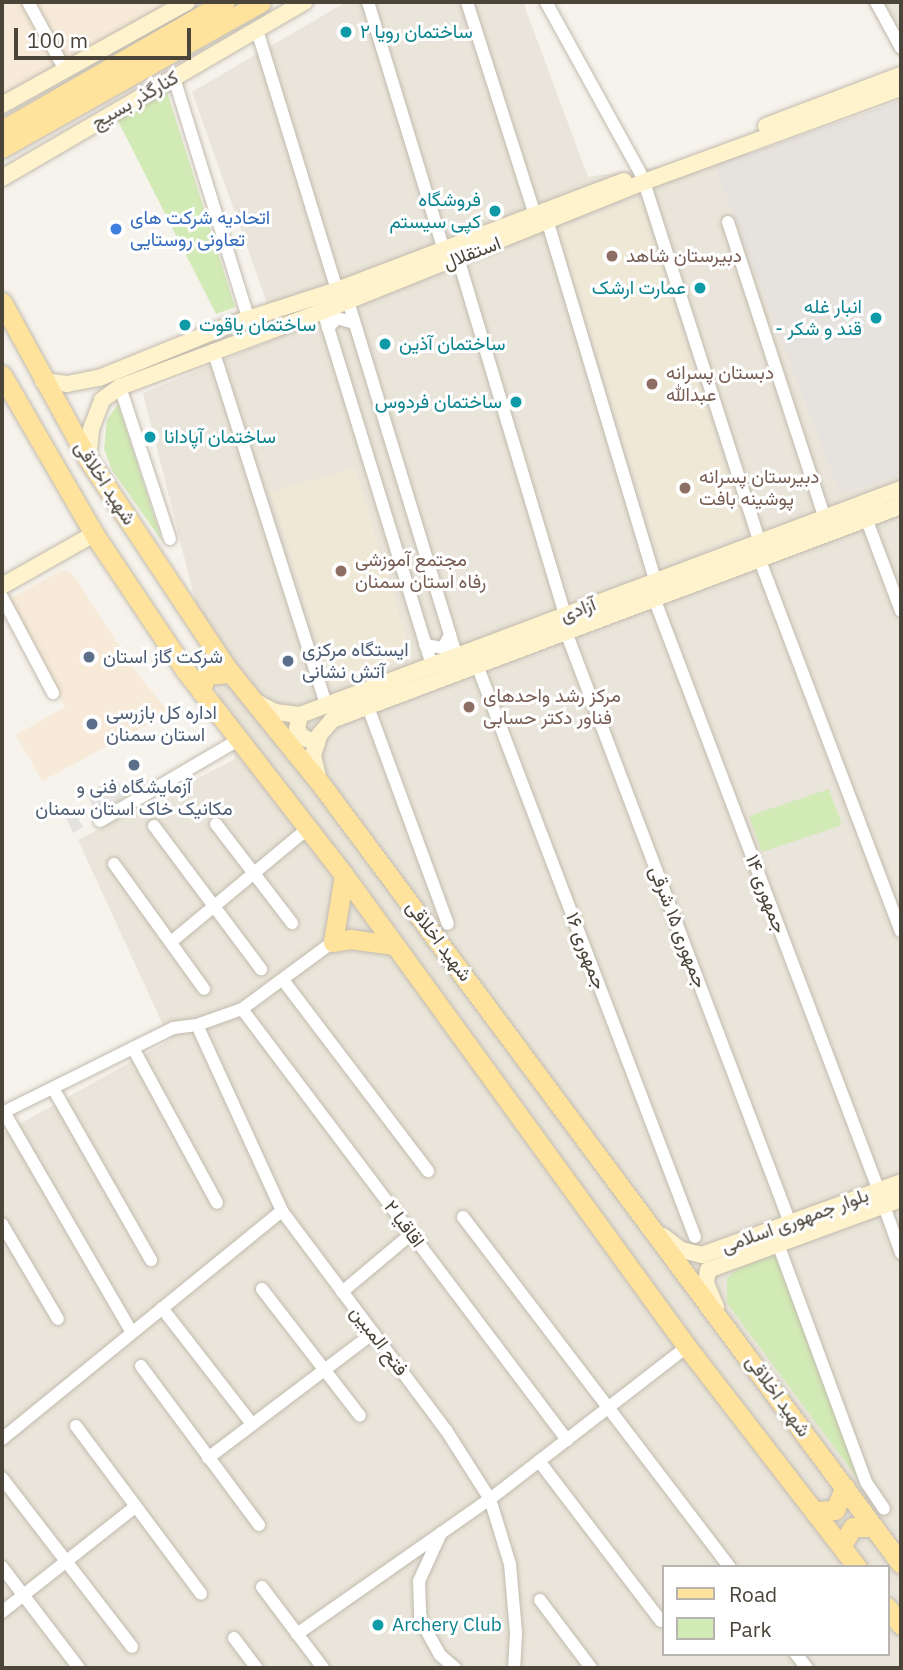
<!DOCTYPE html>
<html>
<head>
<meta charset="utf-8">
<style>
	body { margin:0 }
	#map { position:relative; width:903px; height:1670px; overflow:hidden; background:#f6f3ec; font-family:"IBM Plex Sans",Vazirmatn,sans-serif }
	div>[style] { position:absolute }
	.residential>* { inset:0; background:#eae5da }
	.commercial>* { inset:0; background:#f7ead8 }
	.industrial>* { inset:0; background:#e6e2dd }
	.education>* { inset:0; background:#efe8d6 }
	.green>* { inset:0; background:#d2eab5 }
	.parking>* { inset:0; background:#e5e3e0 }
	.roads { filter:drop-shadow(0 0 2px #c2bbae) drop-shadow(0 0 2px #c2bbae) }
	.street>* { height:12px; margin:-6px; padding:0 6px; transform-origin:6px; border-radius:6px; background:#fff }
	.secondary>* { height:16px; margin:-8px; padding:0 8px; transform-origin:8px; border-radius:8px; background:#fff3cd }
	.primary>* { height:19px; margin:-9.5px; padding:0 9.5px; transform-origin:9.5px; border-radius:9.5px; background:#ffe39c }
	.dots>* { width:19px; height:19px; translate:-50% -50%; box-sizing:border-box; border:4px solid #fff; border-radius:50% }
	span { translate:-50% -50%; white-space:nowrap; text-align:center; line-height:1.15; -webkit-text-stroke:6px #fff; paint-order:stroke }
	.culture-label { font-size:19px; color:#0d838f }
	.left { translate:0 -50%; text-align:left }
	.right { translate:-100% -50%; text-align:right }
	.street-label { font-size:19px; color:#4b4439 }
	.shop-label { font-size:19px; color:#366cbe }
	.education-label { font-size:19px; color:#785e54 }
	.service-label { font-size:19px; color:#4e5e75 }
	.frame { position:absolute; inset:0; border:4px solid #4b4439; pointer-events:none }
	.legend { position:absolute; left:662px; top:1565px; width:228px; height:91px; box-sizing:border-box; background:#fff; border:2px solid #b7b4b0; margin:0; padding:9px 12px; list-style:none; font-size:21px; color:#4b4439 }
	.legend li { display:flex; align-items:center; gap:14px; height:35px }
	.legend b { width:35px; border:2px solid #b7b4b0 }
	.scale { position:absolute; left:14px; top:28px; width:177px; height:32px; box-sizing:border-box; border:4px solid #4b4439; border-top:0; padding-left:9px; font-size:21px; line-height:24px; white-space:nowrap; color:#4b4439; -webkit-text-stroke:5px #fff; paint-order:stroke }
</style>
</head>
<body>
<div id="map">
	<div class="residential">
		<i style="clip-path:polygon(evenodd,346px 2px,523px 2px,588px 177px,901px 131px,901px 1668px,2px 1668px,2px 1134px,170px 1040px,78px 840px,235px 759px,143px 393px,279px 337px,192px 92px,346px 2px,663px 1567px,887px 1567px,887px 1654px,663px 1654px,663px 1567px)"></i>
		<i style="clip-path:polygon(867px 2px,901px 2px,901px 62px)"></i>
	</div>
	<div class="commercial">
		<i style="clip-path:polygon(2px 2px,173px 2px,2px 95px)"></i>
		<i style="clip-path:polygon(62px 570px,72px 573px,134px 669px,169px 713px,42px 781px,16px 735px,65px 707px,9px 599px)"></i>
	</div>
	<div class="industrial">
		<i style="clip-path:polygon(901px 100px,901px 476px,840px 493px,715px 166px)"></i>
	</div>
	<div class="education">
		<i style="clip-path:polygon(636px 198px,641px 201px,744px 527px,738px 536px,670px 563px,660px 558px,559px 233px,563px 227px)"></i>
		<i style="clip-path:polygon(355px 468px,412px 656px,332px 686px,270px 492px)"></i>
	</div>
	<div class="green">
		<i style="clip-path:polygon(167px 92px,235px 307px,216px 314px,116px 117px)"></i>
		<i style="clip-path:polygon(118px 404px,162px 541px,112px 470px,104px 449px,107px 420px)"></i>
		<i style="clip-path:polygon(829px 789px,842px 825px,762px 852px,749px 816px)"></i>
		<i style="clip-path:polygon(781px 1252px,860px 1482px,727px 1303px,727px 1278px,739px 1268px)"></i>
	</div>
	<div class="parking">
		<i style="clip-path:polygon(115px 777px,127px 796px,97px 814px,86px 794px)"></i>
		<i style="clip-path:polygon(72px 807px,83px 827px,73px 833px,63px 811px)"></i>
	</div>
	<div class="roads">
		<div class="street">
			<i style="left:28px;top:2px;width:77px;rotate:61.4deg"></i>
			<i style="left:368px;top:2px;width:256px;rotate:73deg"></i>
			<i style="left:467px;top:2px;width:224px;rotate:72.3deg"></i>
			<i style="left:546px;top:2px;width:196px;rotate:61.1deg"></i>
			<i style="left:876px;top:2px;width:52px;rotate:61.5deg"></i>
			<i style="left:257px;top:30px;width:272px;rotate:72.9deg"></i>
			<i style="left:174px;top:78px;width:253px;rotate:72.8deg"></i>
			<i style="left:644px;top:182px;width:377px;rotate:72.2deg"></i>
			<i style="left:728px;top:222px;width:309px;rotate:71.9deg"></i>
			<i style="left:548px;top:223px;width:373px;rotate:73.3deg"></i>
			<i style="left:458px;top:258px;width:372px;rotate:73.3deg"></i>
			<i style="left:348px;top:301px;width:370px;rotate:73deg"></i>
			<i style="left:323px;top:311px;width:370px;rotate:72.9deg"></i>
			<i style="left:328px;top:328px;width:13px;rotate:-48deg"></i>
			<i style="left:337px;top:318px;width:18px;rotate:16deg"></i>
			<i style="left:213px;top:350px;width:373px;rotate:72.3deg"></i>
			<i style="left:120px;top:387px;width:160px;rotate:71.8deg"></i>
			<i style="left:866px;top:518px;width:99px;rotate:69.4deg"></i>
			<i style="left:759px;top:558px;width:399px;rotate:69.2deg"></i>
			<i style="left:2px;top:597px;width:109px;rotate:62deg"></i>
			<i style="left:654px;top:598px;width:634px;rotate:69.22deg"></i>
			<i style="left:566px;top:632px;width:632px;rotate:69.24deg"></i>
			<i style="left:425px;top:645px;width:18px;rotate:9deg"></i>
			<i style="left:443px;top:648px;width:15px;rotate:-62deg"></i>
			<i style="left:477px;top:665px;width:612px;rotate:69.14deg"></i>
			<i style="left:368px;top:707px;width:231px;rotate:69.8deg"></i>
			<i style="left:100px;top:821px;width:160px;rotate:-30.4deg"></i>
			<i style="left:216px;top:824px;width:125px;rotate:52.5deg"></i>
			<i style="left:154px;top:826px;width:179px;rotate:53.2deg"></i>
			<i style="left:114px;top:864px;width:154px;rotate:54.2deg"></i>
			<i style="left:171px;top:942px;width:177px;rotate:-39.7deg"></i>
			<i style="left:283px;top:980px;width:240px;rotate:52.8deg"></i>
			<i style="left:242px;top:1009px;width:540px;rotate:52.98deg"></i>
			<i style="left:197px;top:1025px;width:205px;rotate:65.4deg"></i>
			<i style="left:282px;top:1211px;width:274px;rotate:53.2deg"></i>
			<i style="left:446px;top:1430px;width:82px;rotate:57.5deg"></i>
			<i style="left:490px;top:1499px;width:68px;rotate:72.9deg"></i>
			<i style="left:510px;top:1564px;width:69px;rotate:85deg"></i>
			<i style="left:516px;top:1633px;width:35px;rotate:93deg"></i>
			<i style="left:133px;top:1048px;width:176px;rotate:61.5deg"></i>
			<i style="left:54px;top:1090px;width:196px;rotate:60.3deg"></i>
			<i style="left:4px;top:1112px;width:255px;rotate:59.9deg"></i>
			<i style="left:2px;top:1113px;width:191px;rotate:-26.4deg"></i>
			<i style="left:173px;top:1028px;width:24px;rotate:-7deg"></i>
			<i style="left:197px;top:1025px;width:48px;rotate:-19.6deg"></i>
			<i style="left:242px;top:1009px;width:113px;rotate:-36.4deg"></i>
			<i style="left:884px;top:1206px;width:50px;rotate:70.1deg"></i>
			<i style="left:463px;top:1217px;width:440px;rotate:52.7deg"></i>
			<i style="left:2px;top:1224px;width:110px;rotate:59.5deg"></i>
			<i style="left:778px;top:1244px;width:254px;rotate:69.7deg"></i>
			<i style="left:866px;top:1482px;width:32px;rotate:56deg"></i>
			<i style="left:262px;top:1289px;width:160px;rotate:52.3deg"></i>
			<i style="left:342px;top:1292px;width:90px;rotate:-40deg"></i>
			<i style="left:162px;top:1308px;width:147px;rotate:52.2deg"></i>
			<i style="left:141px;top:1366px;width:198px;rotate:53.4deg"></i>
			<i style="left:76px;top:1426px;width:209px;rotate:53.3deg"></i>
			<i style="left:2px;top:1439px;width:361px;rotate:-39.2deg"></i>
			<i style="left:208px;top:1458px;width:207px;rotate:-37.1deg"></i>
			<i style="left:539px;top:1461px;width:201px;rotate:52.7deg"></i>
			<i style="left:2px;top:1478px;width:213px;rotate:52.4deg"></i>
			<i style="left:441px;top:1533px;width:53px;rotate:114.6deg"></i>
			<i style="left:419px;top:1581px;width:38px;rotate:88deg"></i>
			<i style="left:420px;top:1619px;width:41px;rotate:60.9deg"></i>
			<i style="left:440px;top:1655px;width:20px;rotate:41deg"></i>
			<i style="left:2px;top:1567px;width:127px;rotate:52.7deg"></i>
			<i style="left:262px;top:1587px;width:101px;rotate:53deg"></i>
			<i style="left:540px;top:1600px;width:85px;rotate:53.1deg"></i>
			<i style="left:2px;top:1612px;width:169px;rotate:-38.3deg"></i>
			<i style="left:297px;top:1634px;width:236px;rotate:-35deg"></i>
			<i style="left:490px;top:1499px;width:249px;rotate:-37.7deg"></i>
			<i style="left:234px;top:1638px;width:38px;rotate:53deg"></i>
			<i style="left:796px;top:1654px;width:18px;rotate:52deg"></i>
		</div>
		<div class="secondary">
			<i style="left:2px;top:105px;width:212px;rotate:-29.1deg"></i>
			<i style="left:766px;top:126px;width:144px;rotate:-20.7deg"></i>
			<i style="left:2px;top:178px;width:350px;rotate:-30.2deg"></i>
			<i style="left:43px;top:381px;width:24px;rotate:7deg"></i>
			<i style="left:67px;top:384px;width:33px;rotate:-11deg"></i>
			<i style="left:99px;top:378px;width:144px;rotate:-22.1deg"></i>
			<i style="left:232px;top:324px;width:110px;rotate:-17.9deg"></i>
			<i style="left:337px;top:290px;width:307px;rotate:-20.8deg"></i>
			<i style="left:88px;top:459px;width:30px;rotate:-84deg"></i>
			<i style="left:91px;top:429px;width:31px;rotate:-69deg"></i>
			<i style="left:102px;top:400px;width:22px;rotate:-36deg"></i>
			<i style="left:120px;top:387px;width:217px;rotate:-20.5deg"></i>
			<i style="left:323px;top:311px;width:346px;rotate:-21.9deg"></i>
			<i style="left:644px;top:182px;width:274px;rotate:-20.1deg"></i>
			<i style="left:2px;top:586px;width:106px;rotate:-29.5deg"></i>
			<i style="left:258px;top:703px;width:19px;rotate:28deg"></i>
			<i style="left:275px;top:712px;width:25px;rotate:7deg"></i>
			<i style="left:300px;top:715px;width:642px;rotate:-20.61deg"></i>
			<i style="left:300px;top:715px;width:14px;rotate:102deg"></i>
			<i style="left:297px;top:729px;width:9px;rotate:58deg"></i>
			<i style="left:302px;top:737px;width:16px;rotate:22deg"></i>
			<i style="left:319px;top:781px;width:27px;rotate:-103deg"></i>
			<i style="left:313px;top:755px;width:22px;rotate:-72deg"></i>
			<i style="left:320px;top:734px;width:18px;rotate:-49deg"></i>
			<i style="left:332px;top:720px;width:608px;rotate:-20.61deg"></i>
			<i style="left:663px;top:1236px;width:23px;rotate:38deg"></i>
			<i style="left:681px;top:1250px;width:22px;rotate:13deg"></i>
			<i style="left:702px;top:1255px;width:212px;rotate:-20.1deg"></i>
			<i style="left:716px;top:1307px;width:25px;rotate:-113deg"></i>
			<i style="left:706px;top:1284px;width:14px;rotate:-82deg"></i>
			<i style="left:708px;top:1270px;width:206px;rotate:-20.2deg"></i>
		</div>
		<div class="primary">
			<i style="left:2px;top:130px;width:257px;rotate:-29.9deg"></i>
			<i style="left:2px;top:148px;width:297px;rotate:-29.4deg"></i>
			<i style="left:2px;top:302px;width:179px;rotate:61.3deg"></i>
			<i style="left:88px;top:459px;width:250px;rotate:56.4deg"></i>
			<i style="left:226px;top:667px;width:149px;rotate:51deg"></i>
			<i style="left:320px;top:783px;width:973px;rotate:53.35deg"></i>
			<i style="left:2px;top:375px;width:184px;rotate:59.9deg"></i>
			<i style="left:94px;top:534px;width:164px;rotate:56.2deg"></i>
			<i style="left:185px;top:670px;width:259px;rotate:52.2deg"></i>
			<i style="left:344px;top:875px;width:583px;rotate:53.99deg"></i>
			<i style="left:687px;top:1347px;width:278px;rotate:52.3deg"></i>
			<i style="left:201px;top:691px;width:17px;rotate:-73deg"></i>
			<i style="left:206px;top:675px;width:25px;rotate:-5deg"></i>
			<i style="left:344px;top:875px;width:68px;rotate:99.3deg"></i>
			<i style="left:333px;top:942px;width:17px;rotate:-10deg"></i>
			<i style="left:350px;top:939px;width:43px;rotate:7.9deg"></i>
			<i style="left:815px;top:1511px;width:20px;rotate:-3deg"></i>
			<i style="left:835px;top:1510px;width:25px;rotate:-67deg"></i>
			<i style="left:841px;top:1546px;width:22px;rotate:-58deg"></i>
			<i style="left:853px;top:1527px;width:21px"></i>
			<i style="left:887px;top:1607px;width:23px;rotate:52deg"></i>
		</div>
	</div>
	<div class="dots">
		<i style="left:346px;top:32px;background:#0f9aa8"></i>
		<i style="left:495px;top:211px;background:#0f9aa8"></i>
		<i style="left:116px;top:229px;background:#3f7fe0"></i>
		<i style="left:612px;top:256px;background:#8d6e63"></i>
		<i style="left:700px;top:288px;background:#0f9aa8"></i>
		<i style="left:876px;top:318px;background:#0f9aa8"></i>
		<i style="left:185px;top:325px;background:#0f9aa8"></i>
		<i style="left:385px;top:344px;background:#0f9aa8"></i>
		<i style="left:652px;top:384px;background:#8d6e63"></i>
		<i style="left:516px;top:402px;background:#0f9aa8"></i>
		<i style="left:150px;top:437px;background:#0f9aa8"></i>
		<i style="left:685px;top:488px;background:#8d6e63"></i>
		<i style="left:341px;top:571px;background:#8d6e63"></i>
		<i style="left:89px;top:657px;background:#5c6f8a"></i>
		<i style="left:288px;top:661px;background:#5c6f8a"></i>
		<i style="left:469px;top:707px;background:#8d6e63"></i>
		<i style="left:92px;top:724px;background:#5c6f8a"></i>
		<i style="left:134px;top:765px;background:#5c6f8a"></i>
		<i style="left:378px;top:1625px;background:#0f9aa8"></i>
	</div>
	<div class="culture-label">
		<span class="left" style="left:360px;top:32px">ساختمان رویا ۲</span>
		<span class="right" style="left:481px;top:211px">فروشگاه<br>کپی سیستم</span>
		<span class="right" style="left:686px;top:288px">عمارت ارشک</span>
		<span class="right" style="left:862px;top:318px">انبار غله<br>- قند و شکر</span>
		<span class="left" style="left:199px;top:325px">ساختمان یاقوت</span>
		<span class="left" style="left:399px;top:344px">ساختمان آذین</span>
		<span class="right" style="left:502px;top:402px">ساختمان فردوس</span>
		<span class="left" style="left:164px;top:437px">ساختمان آپادانا</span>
		<span class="left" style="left:392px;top:1625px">Archery Club</span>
	</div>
	<div class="street-label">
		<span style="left:135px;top:100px;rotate:-30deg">کنارگذر بسیج</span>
		<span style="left:472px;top:253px;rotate:-21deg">استقلال</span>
		<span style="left:105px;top:483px;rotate:57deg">شهید اخلاقی</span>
		<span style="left:578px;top:610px;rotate:-21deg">آزادی</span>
		<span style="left:766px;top:894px;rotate:69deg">جمهوری ۱۴</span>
		<span style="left:678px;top:927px;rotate:69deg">جمهوری ۱۵ شرقی</span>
		<span style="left:439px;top:941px;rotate:53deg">شهید اخلاقی</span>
		<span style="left:586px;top:951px;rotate:69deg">جمهوری ۱۶</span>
		<span style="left:795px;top:1221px;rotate:-20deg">بلوار جمهوری اسلامی</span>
		<span style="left:404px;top:1224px;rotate:53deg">اقاقیا ۲</span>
		<span style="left:379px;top:1341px;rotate:53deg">فتح المبین</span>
		<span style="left:778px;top:1396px;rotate:54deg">شهید اخلاقی</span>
	</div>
	<div class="shop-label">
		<span class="left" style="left:130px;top:229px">اتحادیه شرکت های<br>تعاونی روستایی</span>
	</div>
	<div class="education-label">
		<span class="left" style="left:626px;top:256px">دبیرستان شاهد</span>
		<span class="left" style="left:666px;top:384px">دبستان پسرانه<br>عبدالله</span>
		<span class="left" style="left:699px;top:488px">دبیرستان پسرانه<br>پوشینه بافت</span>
		<span class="left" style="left:355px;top:571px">مجتمع آموزشی<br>رفاه استان سمنان</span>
		<span class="left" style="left:483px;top:707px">مرکز رشد واحدهای<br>فناور دکتر حسابی</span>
	</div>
	<div class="service-label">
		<span class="left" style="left:302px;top:661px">ایستگاه مرکزی<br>آتش نشانی</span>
		<span class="left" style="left:103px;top:657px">شرکت گاز استان</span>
		<span class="left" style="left:106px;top:724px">اداره کل بازرسی<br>استان سمنان</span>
		<span style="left:134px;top:798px">آزمایشگاه فنی و<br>مکانیک خاک استان سمنان</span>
	</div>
	<div class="frame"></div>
	<ul class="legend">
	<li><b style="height:9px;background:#ffe39c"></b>Road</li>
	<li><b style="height:19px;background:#d2eab5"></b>Park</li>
	</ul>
	<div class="scale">100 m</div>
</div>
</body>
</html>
